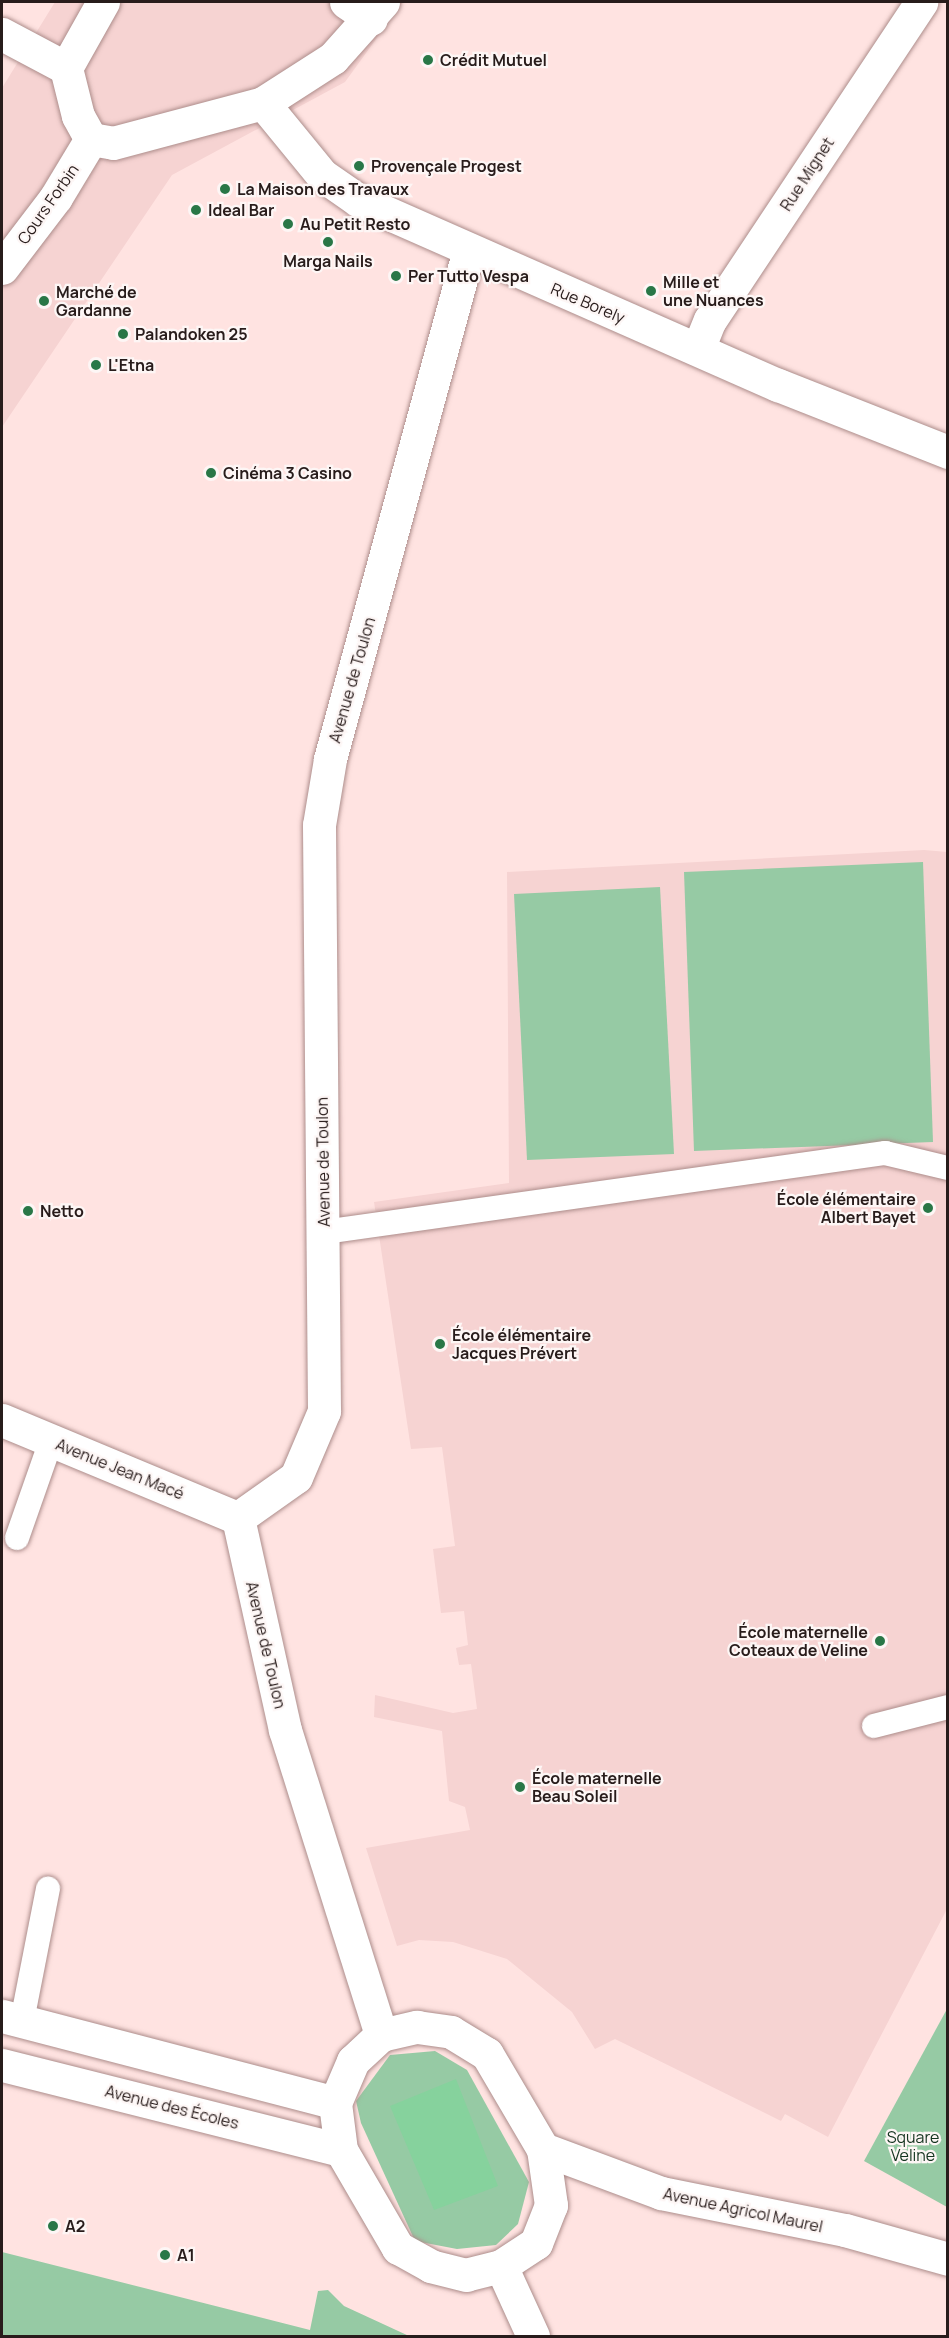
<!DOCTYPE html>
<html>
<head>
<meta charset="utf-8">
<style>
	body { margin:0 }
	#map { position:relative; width:949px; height:2338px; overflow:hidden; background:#ffe3e1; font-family:Manrope,sans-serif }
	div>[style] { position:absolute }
	.built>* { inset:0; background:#f6d3d2 }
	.green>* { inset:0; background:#96caa4 }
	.water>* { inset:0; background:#86d29d }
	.roads { filter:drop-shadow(0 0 2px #ad8d8b) drop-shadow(0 0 2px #ad8d8b) }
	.service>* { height:24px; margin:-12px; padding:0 12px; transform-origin:12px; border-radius:12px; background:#fff }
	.minor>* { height:33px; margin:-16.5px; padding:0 16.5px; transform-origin:16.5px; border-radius:16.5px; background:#fff }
	.tertiary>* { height:33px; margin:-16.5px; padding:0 16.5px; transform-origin:16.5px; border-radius:16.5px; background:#fff }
	.secondary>* { height:33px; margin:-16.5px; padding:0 16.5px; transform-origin:16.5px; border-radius:16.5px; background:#fff }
	.dots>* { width:16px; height:16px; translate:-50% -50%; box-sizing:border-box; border:3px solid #fdf6f5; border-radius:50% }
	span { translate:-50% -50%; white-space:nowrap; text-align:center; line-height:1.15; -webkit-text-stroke:4.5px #fdf6f5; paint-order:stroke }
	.poi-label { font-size:16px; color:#281c1b; font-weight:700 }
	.left { translate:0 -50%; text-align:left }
	.right { translate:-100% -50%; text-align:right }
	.street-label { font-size:16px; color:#281c1b }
	.park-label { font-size:16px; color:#14341f }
	.frame { position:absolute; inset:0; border:3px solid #281c1b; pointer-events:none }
</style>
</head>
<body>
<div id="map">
	<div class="built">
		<i style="clip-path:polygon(55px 2px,403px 2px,345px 82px,172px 175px,2px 427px,2px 88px)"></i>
		<i style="clip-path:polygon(924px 850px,947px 852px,947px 1909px,828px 2137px,785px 2114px,781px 2121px,615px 2039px,595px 2049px,572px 2012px,507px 1959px,453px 1942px,419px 1940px,397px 1946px,366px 1848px,470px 1830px,465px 1807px,449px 1801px,442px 1731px,374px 1717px,375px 1695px,453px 1713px,477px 1709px,471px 1664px,459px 1665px,456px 1648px,468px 1645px,464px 1611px,441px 1613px,433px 1549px,455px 1546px,442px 1447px,411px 1449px,374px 1202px,509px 1183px,507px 872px)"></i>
	</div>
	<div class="green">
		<i style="clip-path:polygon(923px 862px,933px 1142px,694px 1151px,684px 872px)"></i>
		<i style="clip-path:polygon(660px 887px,674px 1154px,527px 1160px,514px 894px)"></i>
		<i style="clip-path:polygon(947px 2009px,947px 2207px,864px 2161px)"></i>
		<i style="clip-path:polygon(435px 2051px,467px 2070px,529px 2182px,518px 2224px,496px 2245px,457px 2249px,415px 2241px,361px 2123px,356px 2101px,390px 2055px)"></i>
		<i style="clip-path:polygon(2px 2252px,310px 2330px,318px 2291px,328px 2290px,344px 2306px,409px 2336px,2px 2336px)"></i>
	</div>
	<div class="water">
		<i style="clip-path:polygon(456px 2079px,498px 2186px,434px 2210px,390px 2106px)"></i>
	</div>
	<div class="roads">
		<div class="service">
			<i style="left:324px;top:1232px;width:567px;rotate:-8.02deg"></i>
			<i style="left:885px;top:1153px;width:65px;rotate:13.4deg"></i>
			<i style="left:17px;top:1538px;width:103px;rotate:-70.7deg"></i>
			<i style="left:874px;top:1726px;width:76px;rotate:-14.4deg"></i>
			<i style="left:22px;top:2021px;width:135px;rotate:-78.9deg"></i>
		</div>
		<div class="minor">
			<i style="left:2px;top:34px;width:72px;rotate:28deg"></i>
			<i style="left:698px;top:349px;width:31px;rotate:-68deg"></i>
			<i style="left:710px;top:320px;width:382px;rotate:-56.4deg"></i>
			<i style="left:238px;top:1518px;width:71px;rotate:-35.3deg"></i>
			<i style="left:296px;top:1477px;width:72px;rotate:-67deg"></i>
			<i style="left:324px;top:1411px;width:586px;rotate:-90.49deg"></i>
			<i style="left:319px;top:825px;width:67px;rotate:-80.5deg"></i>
			<i style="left:330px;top:759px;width:524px;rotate:-74.74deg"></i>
		</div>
		<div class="tertiary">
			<i style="left:2px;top:1420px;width:256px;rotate:22.6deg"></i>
			<i style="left:238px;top:1518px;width:217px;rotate:77.5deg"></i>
			<i style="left:285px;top:1730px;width:320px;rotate:72.5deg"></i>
			<i style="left:2px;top:2016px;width:344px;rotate:14.6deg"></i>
			<i style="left:417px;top:2027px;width:34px;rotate:8deg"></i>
			<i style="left:451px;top:2032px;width:42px;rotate:31.4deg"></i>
			<i style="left:487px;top:2054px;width:110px;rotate:59.5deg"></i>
			<i style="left:543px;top:2149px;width:57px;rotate:81.9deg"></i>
			<i style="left:551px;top:2205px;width:41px;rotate:111.5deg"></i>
			<i style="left:536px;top:2243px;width:42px;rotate:146.7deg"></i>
			<i style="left:501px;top:2266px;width:36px;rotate:166deg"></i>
			<i style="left:466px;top:2275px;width:36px;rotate:-166deg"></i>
			<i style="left:431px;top:2266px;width:38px;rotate:-151deg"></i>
			<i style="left:398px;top:2248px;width:113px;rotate:-120.2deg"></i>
			<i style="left:341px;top:2150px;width:47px;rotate:-97.3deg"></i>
			<i style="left:335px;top:2103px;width:46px;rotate:-66.8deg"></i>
			<i style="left:353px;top:2061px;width:38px;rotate:-43deg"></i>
			<i style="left:381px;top:2035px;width:37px;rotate:-13deg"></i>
			<i style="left:2px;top:2065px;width:349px;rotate:14.1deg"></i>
			<i style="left:543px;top:2149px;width:126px;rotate:20.4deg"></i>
			<i style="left:661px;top:2193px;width:188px;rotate:11.4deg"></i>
			<i style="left:845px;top:2230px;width:107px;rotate:15.7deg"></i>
			<i style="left:501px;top:2266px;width:77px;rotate:65.4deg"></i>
		</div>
		<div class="secondary">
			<i style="left:103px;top:2px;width:76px;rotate:119.3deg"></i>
			<i style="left:66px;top:68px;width:49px;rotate:76deg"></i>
			<i style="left:78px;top:116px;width:26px;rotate:61deg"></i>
			<i style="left:91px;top:139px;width:22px;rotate:10deg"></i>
			<i style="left:113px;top:143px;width:155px;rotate:-14.9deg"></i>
			<i style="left:263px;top:103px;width:83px;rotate:-32.7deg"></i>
			<i style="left:333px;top:58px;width:75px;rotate:-48.2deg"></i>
			<i style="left:346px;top:2px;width:30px;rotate:34deg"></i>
			<i style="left:263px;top:103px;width:93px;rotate:50.7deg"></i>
			<i style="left:322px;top:175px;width:44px;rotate:34.8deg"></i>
			<i style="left:358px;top:200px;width:459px;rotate:23.8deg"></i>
			<i style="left:778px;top:385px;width:183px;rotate:21.5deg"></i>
			<i style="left:2px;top:268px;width:89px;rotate:-52.7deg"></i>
			<i style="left:56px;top:197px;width:68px;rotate:-58.9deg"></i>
		</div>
	</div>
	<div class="dots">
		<i style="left:428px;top:60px;background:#297747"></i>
		<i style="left:359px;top:166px;background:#297747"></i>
		<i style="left:225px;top:189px;background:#297747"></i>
		<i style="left:196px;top:210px;background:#297747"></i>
		<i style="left:288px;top:224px;background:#297747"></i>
		<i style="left:328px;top:242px;background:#297747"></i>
		<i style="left:396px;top:276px;background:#297747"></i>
		<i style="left:651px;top:291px;background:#297747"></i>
		<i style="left:44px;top:301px;background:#297747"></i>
		<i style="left:123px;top:334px;background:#297747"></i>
		<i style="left:96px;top:365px;background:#297747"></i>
		<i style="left:211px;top:473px;background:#297747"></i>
		<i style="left:928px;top:1208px;background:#297747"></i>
		<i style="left:28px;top:1211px;background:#297747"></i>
		<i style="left:440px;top:1344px;background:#297747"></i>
		<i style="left:880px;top:1641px;background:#297747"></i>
		<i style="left:520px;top:1787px;background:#297747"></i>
		<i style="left:53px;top:2226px;background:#297747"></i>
		<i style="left:165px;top:2255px;background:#297747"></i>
	</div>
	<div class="poi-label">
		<span class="left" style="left:440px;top:60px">Crédit Mutuel</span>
		<span class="left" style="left:371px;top:166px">Provençale Progest</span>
		<span class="left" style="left:237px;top:189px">La Maison des Travaux</span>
		<span class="left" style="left:208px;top:210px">Ideal Bar</span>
		<span class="left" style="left:300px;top:224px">Au Petit Resto</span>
		<span style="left:328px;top:261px">Marga Nails</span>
		<span class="left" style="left:408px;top:276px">Per Tutto Vespa</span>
		<span class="left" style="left:663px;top:291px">Mille et<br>une Nuances</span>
		<span class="left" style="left:56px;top:301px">Marché de<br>Gardanne</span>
		<span class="left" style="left:135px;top:334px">Palandoken 25</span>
		<span class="left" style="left:108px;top:365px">L'Etna</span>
		<span class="left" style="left:223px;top:473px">Cinéma 3 Casino</span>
		<span class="right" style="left:916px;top:1208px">École élémentaire<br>Albert Bayet</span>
		<span class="left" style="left:40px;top:1211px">Netto</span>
		<span class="left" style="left:452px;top:1344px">École élémentaire<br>Jacques Prévert</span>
		<span class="right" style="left:868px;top:1641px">École maternelle<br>Coteaux de Veline</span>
		<span class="left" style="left:532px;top:1787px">École maternelle<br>Beau Soleil</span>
		<span class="left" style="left:65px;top:2226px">A2</span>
		<span class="left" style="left:177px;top:2255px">A1</span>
	</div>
	<div class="street-label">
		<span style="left:807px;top:174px;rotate:-57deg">Rue Mignet</span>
		<span style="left:48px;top:204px;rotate:-55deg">Cours Forbin</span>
		<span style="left:588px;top:303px;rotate:23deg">Rue Borely</span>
		<span style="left:352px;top:680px;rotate:-74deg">Avenue de Toulon</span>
		<span style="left:323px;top:1162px;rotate:-91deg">Avenue de Toulon</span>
		<span style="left:120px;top:1469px;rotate:22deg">Avenue Jean Macé</span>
		<span style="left:266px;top:1645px;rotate:77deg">Avenue de Toulon</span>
		<span style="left:172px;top:2107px;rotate:14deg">Avenue des Écoles</span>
		<span style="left:743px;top:2210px;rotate:12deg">Avenue Agricol Maurel</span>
	</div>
	<div class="park-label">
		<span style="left:913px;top:2146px">Square<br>Veline</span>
	</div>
	<div class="frame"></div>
</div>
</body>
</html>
